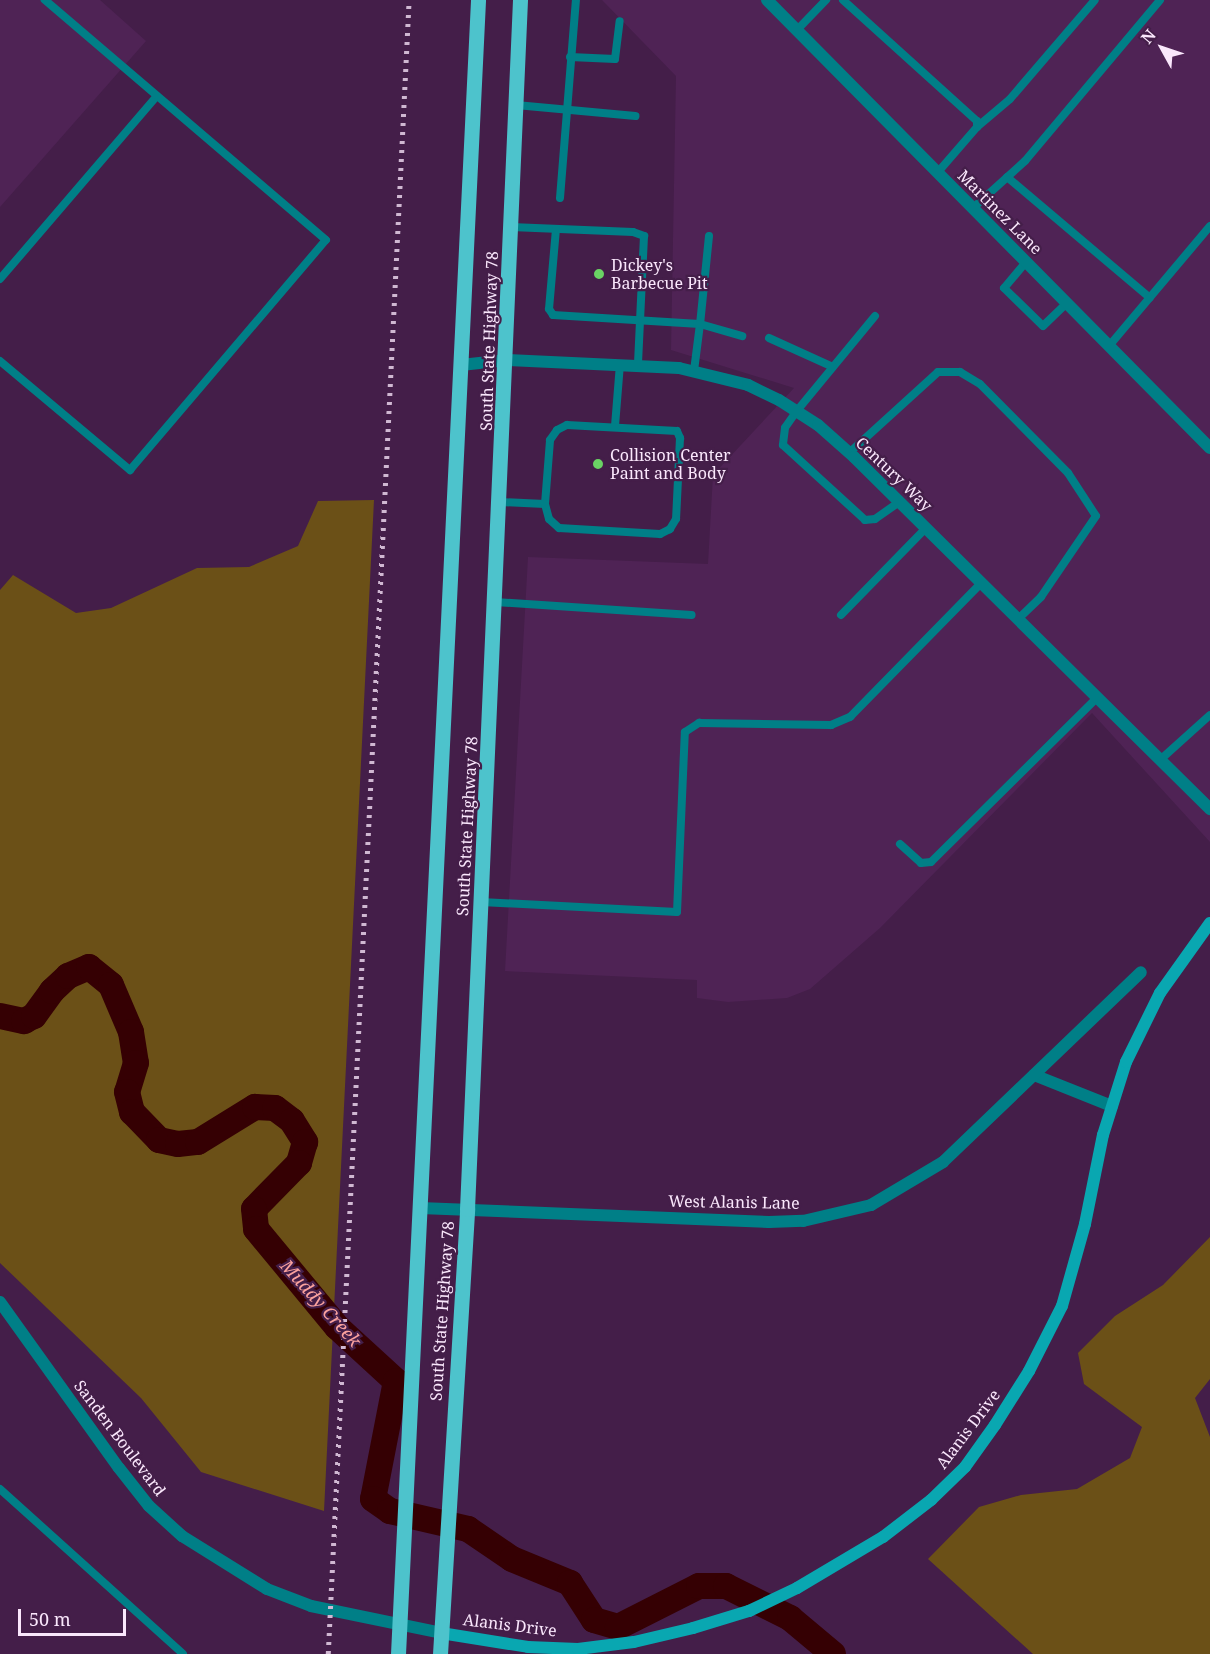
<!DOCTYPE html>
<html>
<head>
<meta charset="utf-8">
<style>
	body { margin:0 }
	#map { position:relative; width:1210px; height:1654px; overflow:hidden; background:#441e49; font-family:"Noto Serif",serif }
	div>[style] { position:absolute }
	.built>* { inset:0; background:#4f2355 }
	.green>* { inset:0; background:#6b5017 }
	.river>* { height:26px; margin:-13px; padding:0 13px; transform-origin:13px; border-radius:13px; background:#350003 }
	.service>* { height:8px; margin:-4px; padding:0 4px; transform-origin:4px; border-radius:4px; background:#007f87 }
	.minor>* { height:12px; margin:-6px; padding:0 6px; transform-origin:6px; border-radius:6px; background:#007f87 }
	.tertiary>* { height:12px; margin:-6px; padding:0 6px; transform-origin:6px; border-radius:6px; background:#007f87 }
	.secondary>* { height:12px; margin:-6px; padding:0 6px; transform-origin:6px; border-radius:6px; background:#09a7b1 }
	.primary>* { height:15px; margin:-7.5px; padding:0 7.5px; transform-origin:7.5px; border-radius:7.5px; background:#4dc3cc }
	.rail>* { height:4.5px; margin-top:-2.25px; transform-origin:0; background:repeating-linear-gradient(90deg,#d0b8d2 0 3px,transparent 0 9px) }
	.dots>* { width:16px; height:16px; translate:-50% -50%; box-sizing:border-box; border:3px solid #441e49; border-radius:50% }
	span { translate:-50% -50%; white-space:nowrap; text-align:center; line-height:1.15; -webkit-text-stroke:4.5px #441e49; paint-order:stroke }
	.street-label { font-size:16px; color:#fae7fc }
	.poi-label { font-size:16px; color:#fae7fc }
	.left { translate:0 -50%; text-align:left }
	.water-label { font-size:18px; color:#fba29e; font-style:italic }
	.north { position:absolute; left:1132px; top:18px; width:60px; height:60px; -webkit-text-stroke:4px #441e49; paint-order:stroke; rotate:310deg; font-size:16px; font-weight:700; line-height:24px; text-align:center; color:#fae7fc }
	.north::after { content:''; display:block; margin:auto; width:21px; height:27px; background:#fae7fc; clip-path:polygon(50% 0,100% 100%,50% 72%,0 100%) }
	.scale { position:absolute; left:18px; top:1609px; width:108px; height:27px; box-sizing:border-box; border:3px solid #fae7fc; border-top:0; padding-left:8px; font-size:18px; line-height:21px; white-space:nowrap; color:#fae7fc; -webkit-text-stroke:4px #441e49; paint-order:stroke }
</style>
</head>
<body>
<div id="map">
	<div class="built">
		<i style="clip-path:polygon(0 0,100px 0,146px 41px,0 207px)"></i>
		<i style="clip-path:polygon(602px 0,1210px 0,1210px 842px,1092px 713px,880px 928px,810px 989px,787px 998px,728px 1002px,697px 998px,697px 980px,505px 971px,528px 557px,708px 564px,713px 475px,794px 388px,671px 350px,676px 76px)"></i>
	</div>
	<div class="green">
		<i style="clip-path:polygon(374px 500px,324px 1511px,201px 1472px,141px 1398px,0 1263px,0 590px,13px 575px,76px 613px,111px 608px,197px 568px,249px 567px,298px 546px,318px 501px)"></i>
		<i style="clip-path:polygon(1210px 1237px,1210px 1379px,1195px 1398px,1210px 1437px,1210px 1654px,1033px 1654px,928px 1559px,979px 1507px,1021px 1495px,1077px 1489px,1130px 1458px,1142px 1427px,1084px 1384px,1078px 1353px,1115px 1316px,1163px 1285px)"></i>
	</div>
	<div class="river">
		<i style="left:0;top:1016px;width:25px;rotate:12deg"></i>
		<i style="left:24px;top:1021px;width:11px;rotate:-27deg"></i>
		<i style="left:34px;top:1016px;width:31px;rotate:-54deg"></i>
		<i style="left:52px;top:991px;width:22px;rotate:-43deg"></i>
		<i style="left:68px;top:976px;width:23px;rotate:-23deg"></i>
		<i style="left:89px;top:967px;width:28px;rotate:39deg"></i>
		<i style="left:111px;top:985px;width:51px;rotate:66.9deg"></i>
		<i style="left:131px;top:1032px;width:31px;rotate:81deg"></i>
		<i style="left:136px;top:1063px;width:30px;rotate:107deg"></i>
		<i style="left:127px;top:1092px;width:21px;rotate:76deg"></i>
		<i style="left:132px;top:1112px;width:39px;rotate:46deg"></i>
		<i style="left:159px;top:1140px;width:19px;rotate:12deg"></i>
		<i style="left:178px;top:1144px;width:20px;rotate:-6deg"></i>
		<i style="left:198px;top:1142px;width:67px;rotate:-31.6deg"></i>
		<i style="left:255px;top:1107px;width:20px;rotate:3deg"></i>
		<i style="left:275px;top:1108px;width:21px;rotate:37deg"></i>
		<i style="left:292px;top:1121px;width:25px;rotate:58deg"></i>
		<i style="left:305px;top:1142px;width:22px;rotate:106deg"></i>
		<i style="left:299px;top:1163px;width:64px;rotate:134.4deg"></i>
		<i style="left:254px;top:1209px;width:20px;rotate:84deg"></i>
		<i style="left:256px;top:1229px;width:127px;rotate:50.4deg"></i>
		<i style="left:337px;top:1327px;width:80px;rotate:42.5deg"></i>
		<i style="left:396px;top:1381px;width:120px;rotate:101deg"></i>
		<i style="left:373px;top:1499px;width:21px;rotate:35deg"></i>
		<i style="left:390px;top:1511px;width:80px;rotate:13deg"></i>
		<i style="left:468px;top:1529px;width:53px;rotate:34.3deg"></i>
		<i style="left:512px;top:1559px;width:63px;rotate:22.5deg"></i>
		<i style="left:570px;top:1583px;width:44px;rotate:57deg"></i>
		<i style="left:594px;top:1620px;width:25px;rotate:16deg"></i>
		<i style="left:618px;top:1627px;width:91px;rotate:-26.8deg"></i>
		<i style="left:699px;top:1586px;width:27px"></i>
		<i style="left:726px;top:1586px;width:72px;rotate:26.6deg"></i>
		<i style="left:790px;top:1618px;width:56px;rotate:39.9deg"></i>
	</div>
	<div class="service">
		<i style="left:843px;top:0;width:181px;rotate:42.1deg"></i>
		<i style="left:977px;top:121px;width:6px;rotate:90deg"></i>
		<i style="left:977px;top:127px;width:60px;rotate:130.9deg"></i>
		<i style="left:797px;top:30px;width:42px;rotate:-46deg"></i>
		<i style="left:570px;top:57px;width:45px;rotate:2.5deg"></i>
		<i style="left:615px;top:59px;width:38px;rotate:-83deg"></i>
		<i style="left:516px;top:105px;width:120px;rotate:5.3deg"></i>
		<i style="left:977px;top:127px;width:43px;rotate:-40.3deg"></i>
		<i style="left:1010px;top:99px;width:130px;rotate:-49.4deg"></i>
		<i style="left:1007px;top:177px;width:187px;rotate:40.2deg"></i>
		<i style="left:560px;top:198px;width:199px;rotate:-85.4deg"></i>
		<i style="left:973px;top:208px;width:70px;rotate:-42.1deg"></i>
		<i style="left:1025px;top:161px;width:210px;rotate:-50deg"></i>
		<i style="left:511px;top:227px;width:122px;rotate:2.3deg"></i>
		<i style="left:633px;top:232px;width:12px;rotate:20deg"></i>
		<i style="left:644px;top:236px;width:128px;rotate:92.7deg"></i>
		<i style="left:556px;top:229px;width:80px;rotate:95deg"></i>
		<i style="left:549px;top:309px;width:7px;rotate:56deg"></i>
		<i style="left:553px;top:315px;width:147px;rotate:3.5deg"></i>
		<i style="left:700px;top:324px;width:47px;rotate:97.3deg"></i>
		<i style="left:709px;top:236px;width:88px;rotate:95.8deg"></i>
		<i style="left:700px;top:324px;width:44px;rotate:15.9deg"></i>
		<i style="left:1026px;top:262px;width:34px;rotate:130deg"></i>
		<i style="left:1004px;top:288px;width:54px;rotate:44.3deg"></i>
		<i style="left:1043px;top:326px;width:33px;rotate:-44deg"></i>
		<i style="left:0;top:279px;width:241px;rotate:-49.4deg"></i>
		<i style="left:875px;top:316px;width:124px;rotate:129.5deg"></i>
		<i style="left:796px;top:412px;width:19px;rotate:125deg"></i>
		<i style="left:785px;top:428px;width:17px;rotate:97deg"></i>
		<i style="left:783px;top:445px;width:111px;rotate:42.4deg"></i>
		<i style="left:865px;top:520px;width:10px;rotate:-6deg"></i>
		<i style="left:875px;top:519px;width:29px;rotate:-35deg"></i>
		<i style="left:769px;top:338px;width:70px;rotate:24.4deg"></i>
		<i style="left:1109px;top:346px;width:157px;rotate:-49.9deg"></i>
		<i style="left:0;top:361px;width:170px;rotate:40deg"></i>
		<i style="left:130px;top:470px;width:302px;rotate:-49.6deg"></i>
		<i style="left:326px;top:240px;width:370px;rotate:-139.5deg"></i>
		<i style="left:615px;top:426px;width:62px;rotate:-85.4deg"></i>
		<i style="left:849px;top:453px;width:120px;rotate:-42.3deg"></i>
		<i style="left:938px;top:372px;width:22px"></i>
		<i style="left:960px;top:372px;width:23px;rotate:31deg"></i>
		<i style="left:980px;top:384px;width:125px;rotate:45.3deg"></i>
		<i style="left:1068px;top:473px;width:51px;rotate:56.9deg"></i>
		<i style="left:1096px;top:516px;width:98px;rotate:124.2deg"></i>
		<i style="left:1041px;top:597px;width:32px;rotate:136deg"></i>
		<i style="left:500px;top:502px;width:45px;rotate:2.5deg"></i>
		<i style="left:545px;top:504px;width:64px;rotate:-85.5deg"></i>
		<i style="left:550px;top:440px;width:12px;rotate:-55deg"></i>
		<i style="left:557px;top:430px;width:11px;rotate:-27deg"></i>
		<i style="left:567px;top:425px;width:110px;rotate:3.1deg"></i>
		<i style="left:677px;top:431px;width:8px;rotate:67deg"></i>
		<i style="left:680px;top:438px;width:81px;rotate:92.8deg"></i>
		<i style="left:676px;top:519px;width:12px;rotate:121deg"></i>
		<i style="left:670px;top:529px;width:11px;rotate:153deg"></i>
		<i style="left:660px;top:534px;width:101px;rotate:-176.6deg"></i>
		<i style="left:559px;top:528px;width:13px;rotate:-138deg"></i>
		<i style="left:549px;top:519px;width:16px;rotate:-105deg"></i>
		<i style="left:495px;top:602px;width:197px;rotate:3.8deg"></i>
		<i style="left:841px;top:615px;width:122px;rotate:-45.7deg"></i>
		<i style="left:1160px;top:760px;width:67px;rotate:-42deg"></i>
		<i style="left:900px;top:844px;width:28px;rotate:42deg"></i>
		<i style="left:921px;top:863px;width:10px;rotate:-6deg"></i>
		<i style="left:931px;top:862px;width:233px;rotate:-44.7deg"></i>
		<i style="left:481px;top:902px;width:196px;rotate:2.9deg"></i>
		<i style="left:677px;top:912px;width:180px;rotate:-87.5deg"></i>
		<i style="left:685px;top:732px;width:17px;rotate:-33deg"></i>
		<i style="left:699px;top:723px;width:132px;rotate:0.9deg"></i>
		<i style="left:831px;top:725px;width:21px;rotate:-23deg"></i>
		<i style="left:850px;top:717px;width:187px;rotate:-45.6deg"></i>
		<i style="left:0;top:1489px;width:246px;rotate:42deg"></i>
	</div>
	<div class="minor">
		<i style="left:461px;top:365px;width:46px;rotate:-6.2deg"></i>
		<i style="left:507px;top:360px;width:172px;rotate:2.7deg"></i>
		<i style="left:679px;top:368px;width:71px;rotate:13.8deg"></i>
		<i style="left:748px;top:385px;width:34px;rotate:26deg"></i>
		<i style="left:779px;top:400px;width:46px;rotate:32.7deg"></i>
		<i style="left:818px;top:425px;width:48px;rotate:41.6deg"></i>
		<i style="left:854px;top:457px;width:501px;rotate:44.68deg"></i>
		<i style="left:1034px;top:1075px;width:84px;rotate:21.7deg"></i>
		<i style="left:420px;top:1208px;width:349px;rotate:2.3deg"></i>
		<i style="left:769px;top:1222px;width:34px;rotate:-2deg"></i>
		<i style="left:803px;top:1221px;width:70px;rotate:-13.2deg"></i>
		<i style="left:871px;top:1205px;width:84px;rotate:-30.8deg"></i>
		<i style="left:943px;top:1162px;width:274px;rotate:-43.8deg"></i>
	</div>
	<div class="tertiary">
		<i style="left:767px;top:0;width:630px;rotate:45.32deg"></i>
		<i style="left:0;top:1302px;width:204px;rotate:54.4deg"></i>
		<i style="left:119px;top:1468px;width:48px;rotate:51.7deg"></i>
		<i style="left:149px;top:1506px;width:45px;rotate:42.3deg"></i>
		<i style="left:182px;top:1536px;width:100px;rotate:31.9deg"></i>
		<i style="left:267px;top:1589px;width:47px;rotate:21.1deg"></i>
		<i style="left:311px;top:1606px;width:133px;rotate:11.7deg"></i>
	</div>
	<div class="secondary">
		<i style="left:441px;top:1633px;width:88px;rotate:9.1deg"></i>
		<i style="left:528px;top:1647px;width:50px;rotate:2.3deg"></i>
		<i style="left:578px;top:1649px;width:56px;rotate:-7.1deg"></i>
		<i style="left:634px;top:1642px;width:61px;rotate:-13.3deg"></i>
		<i style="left:693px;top:1628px;width:59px;rotate:-16.9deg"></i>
		<i style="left:749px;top:1611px;width:53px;rotate:-25.6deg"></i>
		<i style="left:797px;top:1588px;width:100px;rotate:-30.7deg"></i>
		<i style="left:883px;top:1537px;width:61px;rotate:-37.6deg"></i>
		<i style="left:931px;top:1500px;width:47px;rotate:-44.1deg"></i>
		<i style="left:965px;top:1467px;width:52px;rotate:-54.5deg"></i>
		<i style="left:995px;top:1425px;width:64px;rotate:-57.8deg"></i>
		<i style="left:1029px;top:1371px;width:73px;rotate:-63.1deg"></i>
		<i style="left:1062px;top:1306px;width:85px;rotate:-74.3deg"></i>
		<i style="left:1085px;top:1224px;width:91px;rotate:-78.6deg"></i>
		<i style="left:1103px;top:1135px;width:77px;rotate:-72.5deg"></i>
		<i style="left:1126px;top:1062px;width:77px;rotate:-63.8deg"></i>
		<i style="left:1160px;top:993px;width:86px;rotate:-54.5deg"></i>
	</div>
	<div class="primary">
		<i style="left:398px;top:1654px;width:1656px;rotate:-87.23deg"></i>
		<i style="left:440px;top:1654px;width:446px;rotate:-86.5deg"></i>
		<i style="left:467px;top:1209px;width:1210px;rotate:-87.49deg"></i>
	</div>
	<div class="rail">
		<i style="left:328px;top:1654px;width:1656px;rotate:-87.2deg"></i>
	</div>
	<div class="dots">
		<i style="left:599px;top:274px;background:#6ad364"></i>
		<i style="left:598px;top:464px;background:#6ad364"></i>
	</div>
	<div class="street-label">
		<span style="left:1000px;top:212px;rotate:45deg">Martinez Lane</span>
		<span style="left:489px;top:341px;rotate:-88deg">South State Highway 78</span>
		<span style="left:894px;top:474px;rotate:44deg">Century Way</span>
		<span style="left:467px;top:826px;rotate:-87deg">South State Highway 78</span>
		<span style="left:734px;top:1202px;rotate:1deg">West Alanis Lane</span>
		<span style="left:442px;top:1311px;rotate:-86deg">South State Highway 78</span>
		<span style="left:968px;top:1429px;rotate:-53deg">Alanis Drive</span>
		<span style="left:120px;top:1438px;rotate:53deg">Sanden Boulevard</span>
		<span style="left:510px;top:1625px;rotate:7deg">Alanis Drive</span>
	</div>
	<div class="poi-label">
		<span class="left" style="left:611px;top:274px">Dickey's<br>Barbecue Pit</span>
		<span class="left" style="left:610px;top:464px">Collision Center<br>Paint and Body</span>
	</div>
	<div class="water-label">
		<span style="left:321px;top:1303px;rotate:48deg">Muddy Creek</span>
	</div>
	<div class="north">N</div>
	<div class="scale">50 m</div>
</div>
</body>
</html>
